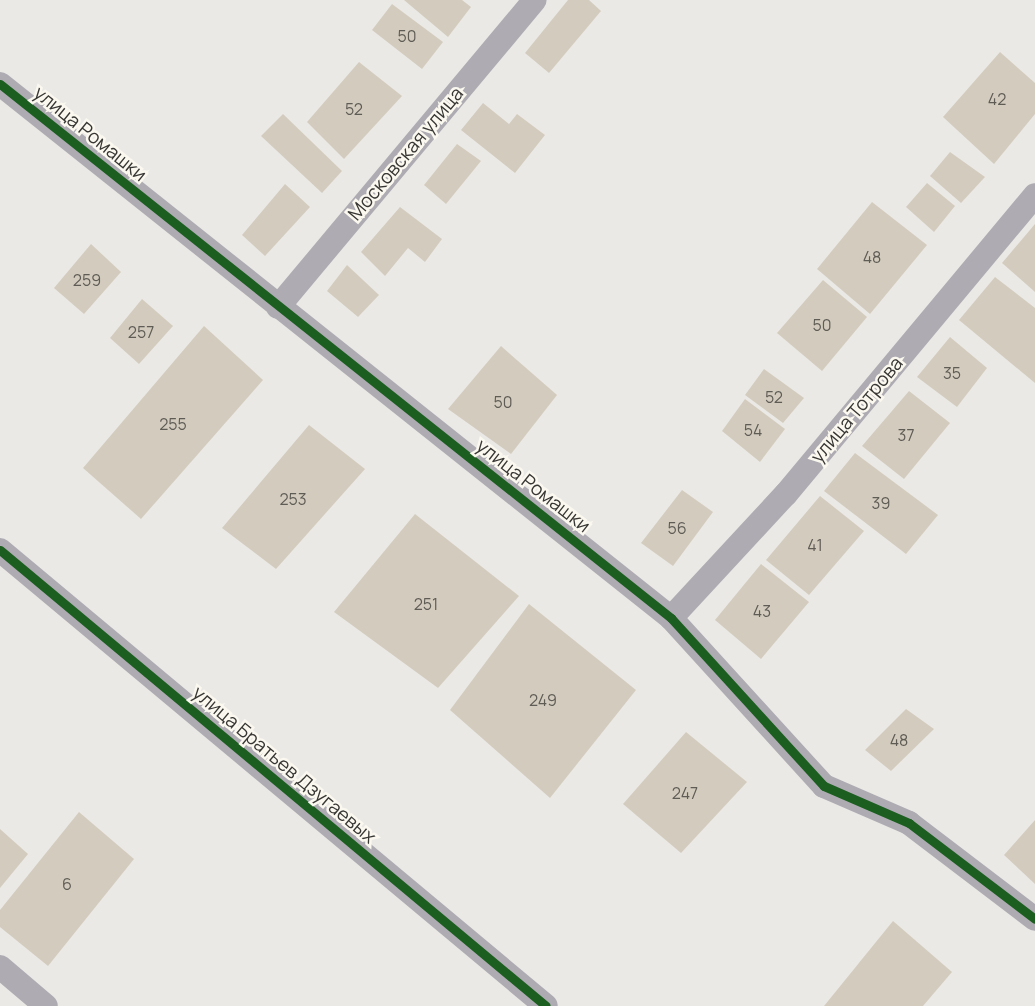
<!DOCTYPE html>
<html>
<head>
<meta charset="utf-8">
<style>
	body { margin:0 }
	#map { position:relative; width:1035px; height:1006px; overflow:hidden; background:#ebe9e6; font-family:Manrope,sans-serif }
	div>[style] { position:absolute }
	.building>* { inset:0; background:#d3ccbe }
	.minor>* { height:24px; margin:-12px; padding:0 12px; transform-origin:12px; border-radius:12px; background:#aeacb2 }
	.cycleway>* { height:9px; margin:-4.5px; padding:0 4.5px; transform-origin:4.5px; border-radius:4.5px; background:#1b5e20 }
	span { translate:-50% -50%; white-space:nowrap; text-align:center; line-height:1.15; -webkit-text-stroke:5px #fbf8f0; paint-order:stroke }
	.number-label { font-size:16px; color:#5f5c56 }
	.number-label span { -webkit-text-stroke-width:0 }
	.street-label { font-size:19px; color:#383734 }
</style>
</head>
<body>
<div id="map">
	<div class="building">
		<i style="clip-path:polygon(404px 0,462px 0,471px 7px,448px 37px)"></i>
		<i style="clip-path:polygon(568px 0,589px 0,601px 11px,549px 73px,525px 53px)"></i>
		<i style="clip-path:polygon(392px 4px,443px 42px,422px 69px,372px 30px)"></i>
		<i style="clip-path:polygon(1000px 52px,1035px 83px,1035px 114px,994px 164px,943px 117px)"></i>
		<i style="clip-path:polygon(359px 62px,402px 96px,344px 159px,307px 122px)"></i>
		<i style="clip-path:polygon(483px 103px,509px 124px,517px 114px,545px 135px,515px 173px,461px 130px)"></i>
		<i style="clip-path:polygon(283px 114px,342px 171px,322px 193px,261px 136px)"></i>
		<i style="clip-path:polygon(457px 144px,481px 161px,446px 204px,424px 185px)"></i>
		<i style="clip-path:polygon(950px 152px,985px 177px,961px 203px,930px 176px)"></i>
		<i style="clip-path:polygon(927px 183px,955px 206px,934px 232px,906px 207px)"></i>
		<i style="clip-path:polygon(285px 184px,310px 207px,265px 256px,242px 235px)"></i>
		<i style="clip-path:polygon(872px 202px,927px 245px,870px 314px,817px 269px)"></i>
		<i style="clip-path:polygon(400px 207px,442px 239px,425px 262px,408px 248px,385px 276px,361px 252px)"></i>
		<i style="clip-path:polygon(1035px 224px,1035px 292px,1002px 263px)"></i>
		<i style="clip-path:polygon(91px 244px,121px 272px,84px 314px,54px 288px)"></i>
		<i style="clip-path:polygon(347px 265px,379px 295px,358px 317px,327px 291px)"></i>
		<i style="clip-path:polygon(995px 277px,1035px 308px,1035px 383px,959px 320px)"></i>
		<i style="clip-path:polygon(823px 280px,867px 317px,822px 371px,777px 333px)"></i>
		<i style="clip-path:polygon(142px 299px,173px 326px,139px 364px,110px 338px)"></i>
		<i style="clip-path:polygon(204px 326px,263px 380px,141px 519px,83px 468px)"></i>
		<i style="clip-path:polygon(950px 337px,987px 368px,957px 407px,917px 377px)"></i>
		<i style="clip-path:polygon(501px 346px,557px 395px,511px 454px,448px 409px)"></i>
		<i style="clip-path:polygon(764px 369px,804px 398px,783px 423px,745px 395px)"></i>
		<i style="clip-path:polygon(909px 391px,950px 423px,904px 479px,862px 446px)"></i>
		<i style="clip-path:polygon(745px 399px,785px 429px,760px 462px,722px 431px)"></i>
		<i style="clip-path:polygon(309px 425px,365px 469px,276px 569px,222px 528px)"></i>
		<i style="clip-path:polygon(855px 453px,938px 515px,906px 554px,824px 491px)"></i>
		<i style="clip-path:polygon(682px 490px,713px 512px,673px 566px,641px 543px)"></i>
		<i style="clip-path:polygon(820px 496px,864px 531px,809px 595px,766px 560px)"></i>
		<i style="clip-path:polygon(415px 514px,519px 596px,438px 688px,334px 612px)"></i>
		<i style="clip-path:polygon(761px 564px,809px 602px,761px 659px,715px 620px)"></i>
		<i style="clip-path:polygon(529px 604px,636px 690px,550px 798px,450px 710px)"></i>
		<i style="clip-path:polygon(906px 709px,934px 729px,891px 771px,865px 750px)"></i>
		<i style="clip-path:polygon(686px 732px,747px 782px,681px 853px,623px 804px)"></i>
		<i style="clip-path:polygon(79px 812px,134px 859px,48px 966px,0 927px,0 910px)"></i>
		<i style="clip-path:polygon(1035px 820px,1035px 884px,1004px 855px)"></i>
		<i style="clip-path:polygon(0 829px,28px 854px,0 888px)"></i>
		<i style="clip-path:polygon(893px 921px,952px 972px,923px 1006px,824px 1006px)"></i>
	</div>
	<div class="minor">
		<i style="left:0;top:84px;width:858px;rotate:38.51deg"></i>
		<i style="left:671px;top:618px;width:227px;rotate:47.7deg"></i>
		<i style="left:824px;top:786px;width:93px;rotate:23.5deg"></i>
		<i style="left:909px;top:823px;width:158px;rotate:37.3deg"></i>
		<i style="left:278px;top:307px;width:400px;rotate:-50.1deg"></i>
		<i style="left:0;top:550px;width:711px;rotate:39.87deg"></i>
		<i style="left:671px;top:618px;width:169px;rotate:-47.2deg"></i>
		<i style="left:786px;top:494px;width:389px;rotate:-50.2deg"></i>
		<i style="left:0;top:967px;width:60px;rotate:40.3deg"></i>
	</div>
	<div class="cycleway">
		<i style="left:0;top:84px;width:858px;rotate:38.51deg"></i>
		<i style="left:671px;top:618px;width:227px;rotate:47.7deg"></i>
		<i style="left:824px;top:786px;width:93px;rotate:23.5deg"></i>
		<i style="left:909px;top:823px;width:158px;rotate:37.3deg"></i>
		<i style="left:0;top:550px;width:711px;rotate:39.87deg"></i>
	</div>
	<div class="number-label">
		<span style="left:407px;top:36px">50</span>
		<span style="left:997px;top:99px">42</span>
		<span style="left:354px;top:109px">52</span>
		<span style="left:872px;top:257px">48</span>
		<span style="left:87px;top:280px">259</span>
		<span style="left:822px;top:325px">50</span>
		<span style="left:141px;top:332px">257</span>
		<span style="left:952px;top:373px">35</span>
		<span style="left:774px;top:397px">52</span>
		<span style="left:503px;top:402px">50</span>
		<span style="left:173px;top:424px">255</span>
		<span style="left:753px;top:430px">54</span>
		<span style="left:906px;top:435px">37</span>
		<span style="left:293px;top:499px">253</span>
		<span style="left:881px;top:503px">39</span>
		<span style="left:677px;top:528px">56</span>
		<span style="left:815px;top:545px">41</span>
		<span style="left:426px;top:604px">251</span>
		<span style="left:762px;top:611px">43</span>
		<span style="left:543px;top:700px">249</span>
		<span style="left:899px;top:740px">48</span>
		<span style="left:685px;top:793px">247</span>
		<span style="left:67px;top:884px">6</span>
	</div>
	<div class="street-label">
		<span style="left:90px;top:134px;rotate:39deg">улица Ромашки</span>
		<span style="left:406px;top:154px;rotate:-50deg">Московская улица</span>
		<span style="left:857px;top:410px;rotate:-50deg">улица Тотрова</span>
		<span style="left:533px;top:486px;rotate:38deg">улица Ромашки</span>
		<span style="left:284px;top:765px;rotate:40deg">улица Братьев Дзугаевых</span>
	</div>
</div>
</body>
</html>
